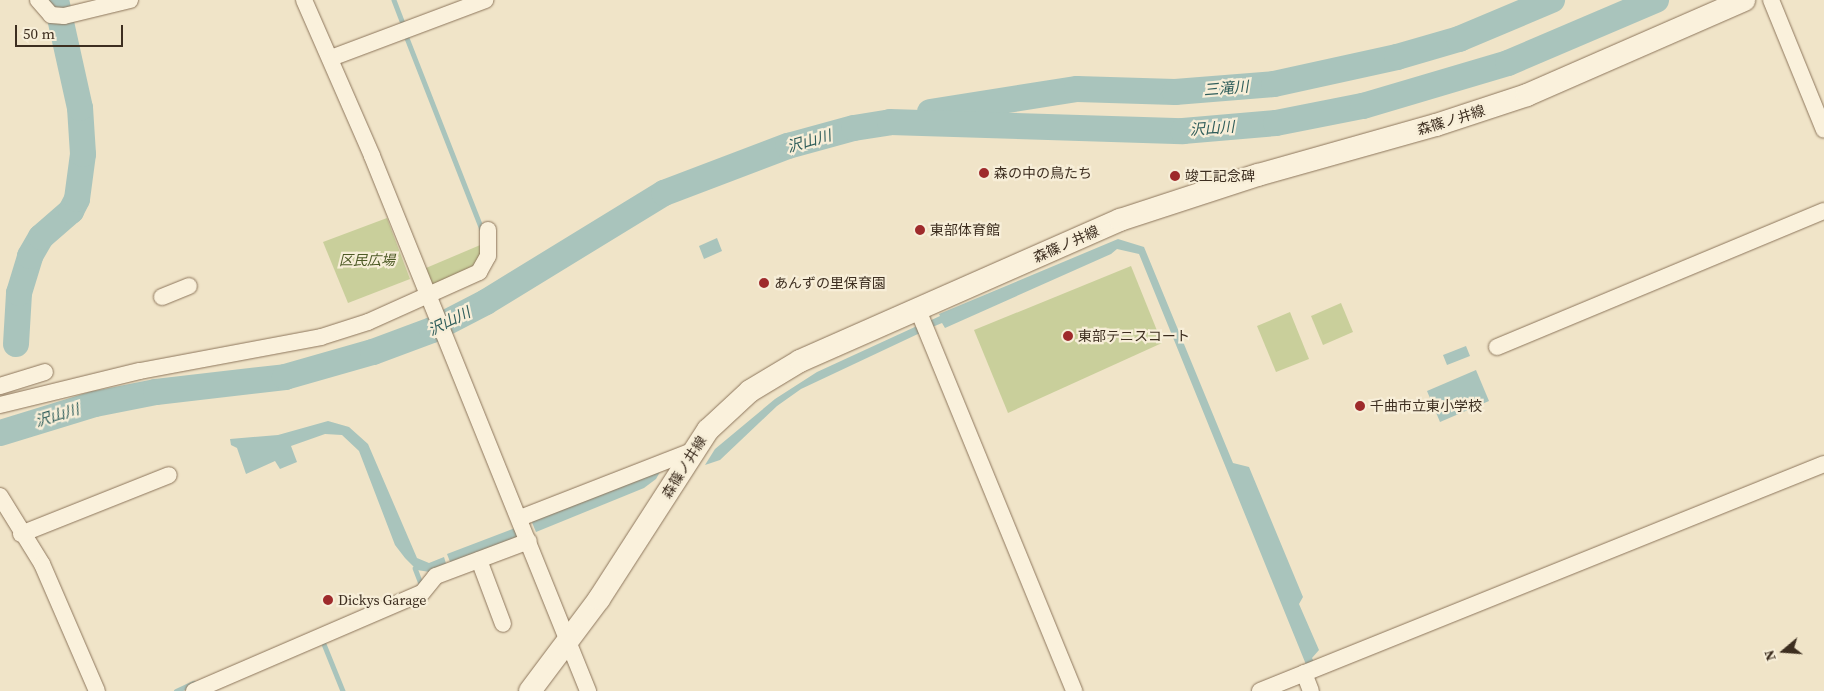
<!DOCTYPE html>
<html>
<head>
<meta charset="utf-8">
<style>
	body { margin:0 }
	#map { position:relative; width:1824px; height:691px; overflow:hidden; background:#f0e4c8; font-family:"Source Serif 4","Noto Sans JP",serif }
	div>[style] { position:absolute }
	.green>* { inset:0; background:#c9cf9b }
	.water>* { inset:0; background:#a9c4bc }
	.stream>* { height:4.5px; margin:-2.25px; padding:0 2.25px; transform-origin:2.25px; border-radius:2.25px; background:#a9c4bc }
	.river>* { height:26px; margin:-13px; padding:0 13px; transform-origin:13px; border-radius:13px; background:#a9c4bc }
	.roads { filter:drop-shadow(0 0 1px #8d765c) drop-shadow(0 0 1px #8d765c) }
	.minor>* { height:16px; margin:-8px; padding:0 8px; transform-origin:8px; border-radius:8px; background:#faf1dc }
	.secondary>* { height:22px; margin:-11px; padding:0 11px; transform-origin:11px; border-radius:11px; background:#faf1dc }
	.dots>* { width:14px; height:14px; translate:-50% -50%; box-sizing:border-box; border:2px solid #f7eed8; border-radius:50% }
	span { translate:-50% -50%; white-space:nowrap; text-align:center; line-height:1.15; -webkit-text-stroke:4.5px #f7eed8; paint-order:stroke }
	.street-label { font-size:14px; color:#3d2e20 }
	.poi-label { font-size:14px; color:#3d2e20 }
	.left { translate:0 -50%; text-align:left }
	.park-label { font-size:14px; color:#4d5a26; font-style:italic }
	.water-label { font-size:15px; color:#2f5d5a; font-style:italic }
	.north { position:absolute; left:1759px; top:626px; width:50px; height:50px; -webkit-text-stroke:4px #f7eed8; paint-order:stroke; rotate:252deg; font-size:14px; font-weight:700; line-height:20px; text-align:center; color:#3d2e20 }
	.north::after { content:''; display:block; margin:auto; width:18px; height:22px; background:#3d2e20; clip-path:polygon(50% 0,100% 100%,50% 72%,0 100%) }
	.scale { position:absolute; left:15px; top:25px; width:108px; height:22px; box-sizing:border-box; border:2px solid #3d2e20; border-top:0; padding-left:6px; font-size:15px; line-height:18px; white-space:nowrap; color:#3d2e20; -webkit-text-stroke:4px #f7eed8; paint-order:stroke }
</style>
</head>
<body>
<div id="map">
	<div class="green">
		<i style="clip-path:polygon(387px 218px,410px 279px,348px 303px,323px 242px)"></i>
		<i style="clip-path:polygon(485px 243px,476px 265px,434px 285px,432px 283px,426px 268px)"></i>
		<i style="clip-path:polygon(1131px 266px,1162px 343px,1008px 413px,974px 330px)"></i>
		<i style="clip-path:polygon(1341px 303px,1353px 332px,1323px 345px,1311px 316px)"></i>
		<i style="clip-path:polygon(1290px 312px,1309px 359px,1276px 372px,1257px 326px)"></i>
	</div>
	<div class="water">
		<i style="clip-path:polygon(717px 238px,722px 251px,704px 259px,699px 246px)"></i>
		<i style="clip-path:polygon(1118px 239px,1144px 247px,1233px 463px,1249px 467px,1303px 597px,1299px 604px,1319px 650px,1312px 658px,1315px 664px,1307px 667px,1139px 254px,1117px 249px,1111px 254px,945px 328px,942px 323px,930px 328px,927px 322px,940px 316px,939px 314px)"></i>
		<i style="clip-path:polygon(917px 326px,920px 333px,801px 389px,777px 406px,720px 460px,705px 465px,715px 449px,775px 399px,817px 372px)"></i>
		<i style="clip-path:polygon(1466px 346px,1470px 356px,1447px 365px,1443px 355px)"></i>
		<i style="clip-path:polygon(1476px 370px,1489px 401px,1440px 422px,1427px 391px)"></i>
		<i style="clip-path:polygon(328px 421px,349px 427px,368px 444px,417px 558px,429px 563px,444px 557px,448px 570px,436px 573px,417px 570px,405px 558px,395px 545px,359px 451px,342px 435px,325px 434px,291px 446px,297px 462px,280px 469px,275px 461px,246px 474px,237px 448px,231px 445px,230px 439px,278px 435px)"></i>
		<i style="clip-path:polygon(664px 465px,656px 479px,644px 488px,536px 532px,531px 520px)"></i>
		<i style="clip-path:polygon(515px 528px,520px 541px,452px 567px,447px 554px)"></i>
	</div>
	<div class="stream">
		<i style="left:394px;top:0;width:26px;rotate:69deg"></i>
		<i style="left:407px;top:38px;width:208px;rotate:68.6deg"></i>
		<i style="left:415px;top:568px;width:19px;rotate:69deg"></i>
		<i style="left:322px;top:639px;width:56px;rotate:68deg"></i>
		<i style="left:176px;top:691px;width:19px;rotate:-25deg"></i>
	</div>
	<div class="river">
		<i style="left:930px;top:112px;width:149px;rotate:-8.9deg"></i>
		<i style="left:1077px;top:89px;width:98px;rotate:1.8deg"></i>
		<i style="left:1175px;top:92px;width:99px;rotate:-4.6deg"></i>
		<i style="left:1274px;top:84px;width:126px;rotate:-12.4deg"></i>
		<i style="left:1397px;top:57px;width:65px;rotate:-16.2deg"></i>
		<i style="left:1459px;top:39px;width:101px;rotate:-22.8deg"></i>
		<i style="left:16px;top:344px;width:51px;rotate:-86.6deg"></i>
		<i style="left:19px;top:293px;width:39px;rotate:-73deg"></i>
		<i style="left:30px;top:256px;width:22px;rotate:-60deg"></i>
		<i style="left:41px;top:237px;width:40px;rotate:-41deg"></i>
		<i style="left:71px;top:211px;width:13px;rotate:-63deg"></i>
		<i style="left:77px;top:199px;width:45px;rotate:-82.4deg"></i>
		<i style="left:83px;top:154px;width:46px;rotate:-93.7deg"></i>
		<i style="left:80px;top:108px;width:111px;rotate:-102.5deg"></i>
		<i style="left:0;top:433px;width:99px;rotate:-17deg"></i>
		<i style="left:95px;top:404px;width:62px;rotate:-11.1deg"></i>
		<i style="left:156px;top:392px;width:130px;rotate:-6.6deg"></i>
		<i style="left:285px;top:377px;width:91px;rotate:-15.9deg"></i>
		<i style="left:373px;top:352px;width:63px;rotate:-20.4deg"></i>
		<i style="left:432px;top:330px;width:61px;rotate:-27.4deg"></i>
		<i style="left:486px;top:302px;width:209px;rotate:-31.5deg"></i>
		<i style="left:664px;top:193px;width:133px;rotate:-20.8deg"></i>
		<i style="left:788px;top:146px;width:68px;rotate:-15.3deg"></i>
		<i style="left:854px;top:128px;width:36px;rotate:-9deg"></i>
		<i style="left:890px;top:122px;width:293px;rotate:1.8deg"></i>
		<i style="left:1183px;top:131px;width:93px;rotate:-4.9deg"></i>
		<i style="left:1276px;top:123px;width:89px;rotate:-11.1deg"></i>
		<i style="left:1363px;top:106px;width:151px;rotate:-16.5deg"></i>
		<i style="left:1508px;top:63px;width:161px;rotate:-23.1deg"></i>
	</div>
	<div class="roads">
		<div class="minor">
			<i style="left:38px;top:0;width:20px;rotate:49deg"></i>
			<i style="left:51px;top:15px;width:13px;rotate:4deg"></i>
			<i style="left:64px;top:16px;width:68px;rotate:-13.6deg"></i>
			<i style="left:304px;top:0;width:170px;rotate:66.4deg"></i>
			<i style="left:372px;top:156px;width:577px;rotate:68.01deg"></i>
			<i style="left:1771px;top:0;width:140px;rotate:67.8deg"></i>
			<i style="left:331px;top:58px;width:165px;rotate:-20.6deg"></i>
			<i style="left:162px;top:297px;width:29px;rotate:-22deg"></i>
			<i style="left:918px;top:310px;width:412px;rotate:67.7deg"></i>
			<i style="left:1497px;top:347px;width:354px;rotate:-22.6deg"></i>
			<i style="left:0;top:386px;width:47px;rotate:-17.3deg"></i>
			<i style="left:0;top:405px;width:144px;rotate:-13.7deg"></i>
			<i style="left:140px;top:371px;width:184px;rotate:-10.6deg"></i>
			<i style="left:321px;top:337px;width:49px;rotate:-17.7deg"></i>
			<i style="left:368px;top:322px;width:122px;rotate:-24.2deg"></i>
			<i style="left:479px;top:272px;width:18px;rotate:-61deg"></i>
			<i style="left:488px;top:256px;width:26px;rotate:-90deg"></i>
			<i style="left:0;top:496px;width:80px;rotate:58.3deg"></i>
			<i style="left:42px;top:564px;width:138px;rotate:66.6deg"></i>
			<i style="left:520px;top:518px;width:185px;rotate:-21.3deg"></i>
			<i style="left:21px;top:534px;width:159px;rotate:-21.7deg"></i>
			<i style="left:479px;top:560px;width:68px;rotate:69.4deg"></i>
			<i style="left:1304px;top:673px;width:19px;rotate:69deg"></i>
			<i style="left:194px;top:691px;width:248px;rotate:-23.3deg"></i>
			<i style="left:422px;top:593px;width:22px;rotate:-51deg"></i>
			<i style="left:436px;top:576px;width:99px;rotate:-20.6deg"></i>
			<i style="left:1260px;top:691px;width:608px;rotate:-21.92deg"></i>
		</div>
		<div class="secondary">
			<i style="left:530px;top:691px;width:115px;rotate:-53.1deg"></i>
			<i style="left:599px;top:599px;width:201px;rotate:-57.2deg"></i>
			<i style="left:708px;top:430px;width:57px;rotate:-42.9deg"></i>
			<i style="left:750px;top:391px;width:58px;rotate:-31deg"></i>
			<i style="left:800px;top:361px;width:350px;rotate:-23.8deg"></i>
			<i style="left:1120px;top:220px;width:145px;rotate:-18.1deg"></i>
			<i style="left:1258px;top:175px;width:185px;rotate:-15.7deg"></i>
			<i style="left:1436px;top:125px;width:96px;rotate:-18.2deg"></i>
			<i style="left:1527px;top:95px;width:237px;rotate:-23.6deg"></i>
		</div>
	</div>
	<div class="dots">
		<i style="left:984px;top:173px;background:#9e2a2b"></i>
		<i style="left:1175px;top:176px;background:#9e2a2b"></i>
		<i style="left:920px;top:230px;background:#9e2a2b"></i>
		<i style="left:764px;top:283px;background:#9e2a2b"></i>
		<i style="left:1068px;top:336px;background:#9e2a2b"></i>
		<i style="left:1360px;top:406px;background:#9e2a2b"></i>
		<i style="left:328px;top:600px;background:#9e2a2b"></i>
	</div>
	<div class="street-label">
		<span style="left:1451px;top:120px;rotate:-17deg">森篠ノ井線</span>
		<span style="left:1066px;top:244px;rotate:-24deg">森篠ノ井線</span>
		<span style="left:684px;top:467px;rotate:-58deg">森篠ノ井線</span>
	</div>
	<div class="poi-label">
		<span class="left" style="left:994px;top:173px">森の中の鳥たち</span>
		<span class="left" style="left:1185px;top:176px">竣工記念碑</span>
		<span class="left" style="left:930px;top:230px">東部体育館</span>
		<span class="left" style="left:774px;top:283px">あんずの里保育園</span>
		<span class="left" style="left:1078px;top:336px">東部テニスコート</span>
		<span class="left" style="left:1370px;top:406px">千曲市立東小学校</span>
		<span class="left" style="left:338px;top:600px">Dickys Garage</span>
	</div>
	<div class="park-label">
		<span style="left:367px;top:260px">区民広場</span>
	</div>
	<div class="water-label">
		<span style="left:1226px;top:88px;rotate:-5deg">三滝川</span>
		<span style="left:1212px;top:128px;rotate:-4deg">沢山川</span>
		<span style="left:809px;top:141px;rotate:-16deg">沢山川</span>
		<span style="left:449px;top:321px;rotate:-26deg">沢山川</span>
		<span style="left:57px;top:415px;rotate:-17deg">沢山川</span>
	</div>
	<div class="north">N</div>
	<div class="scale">50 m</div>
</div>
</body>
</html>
